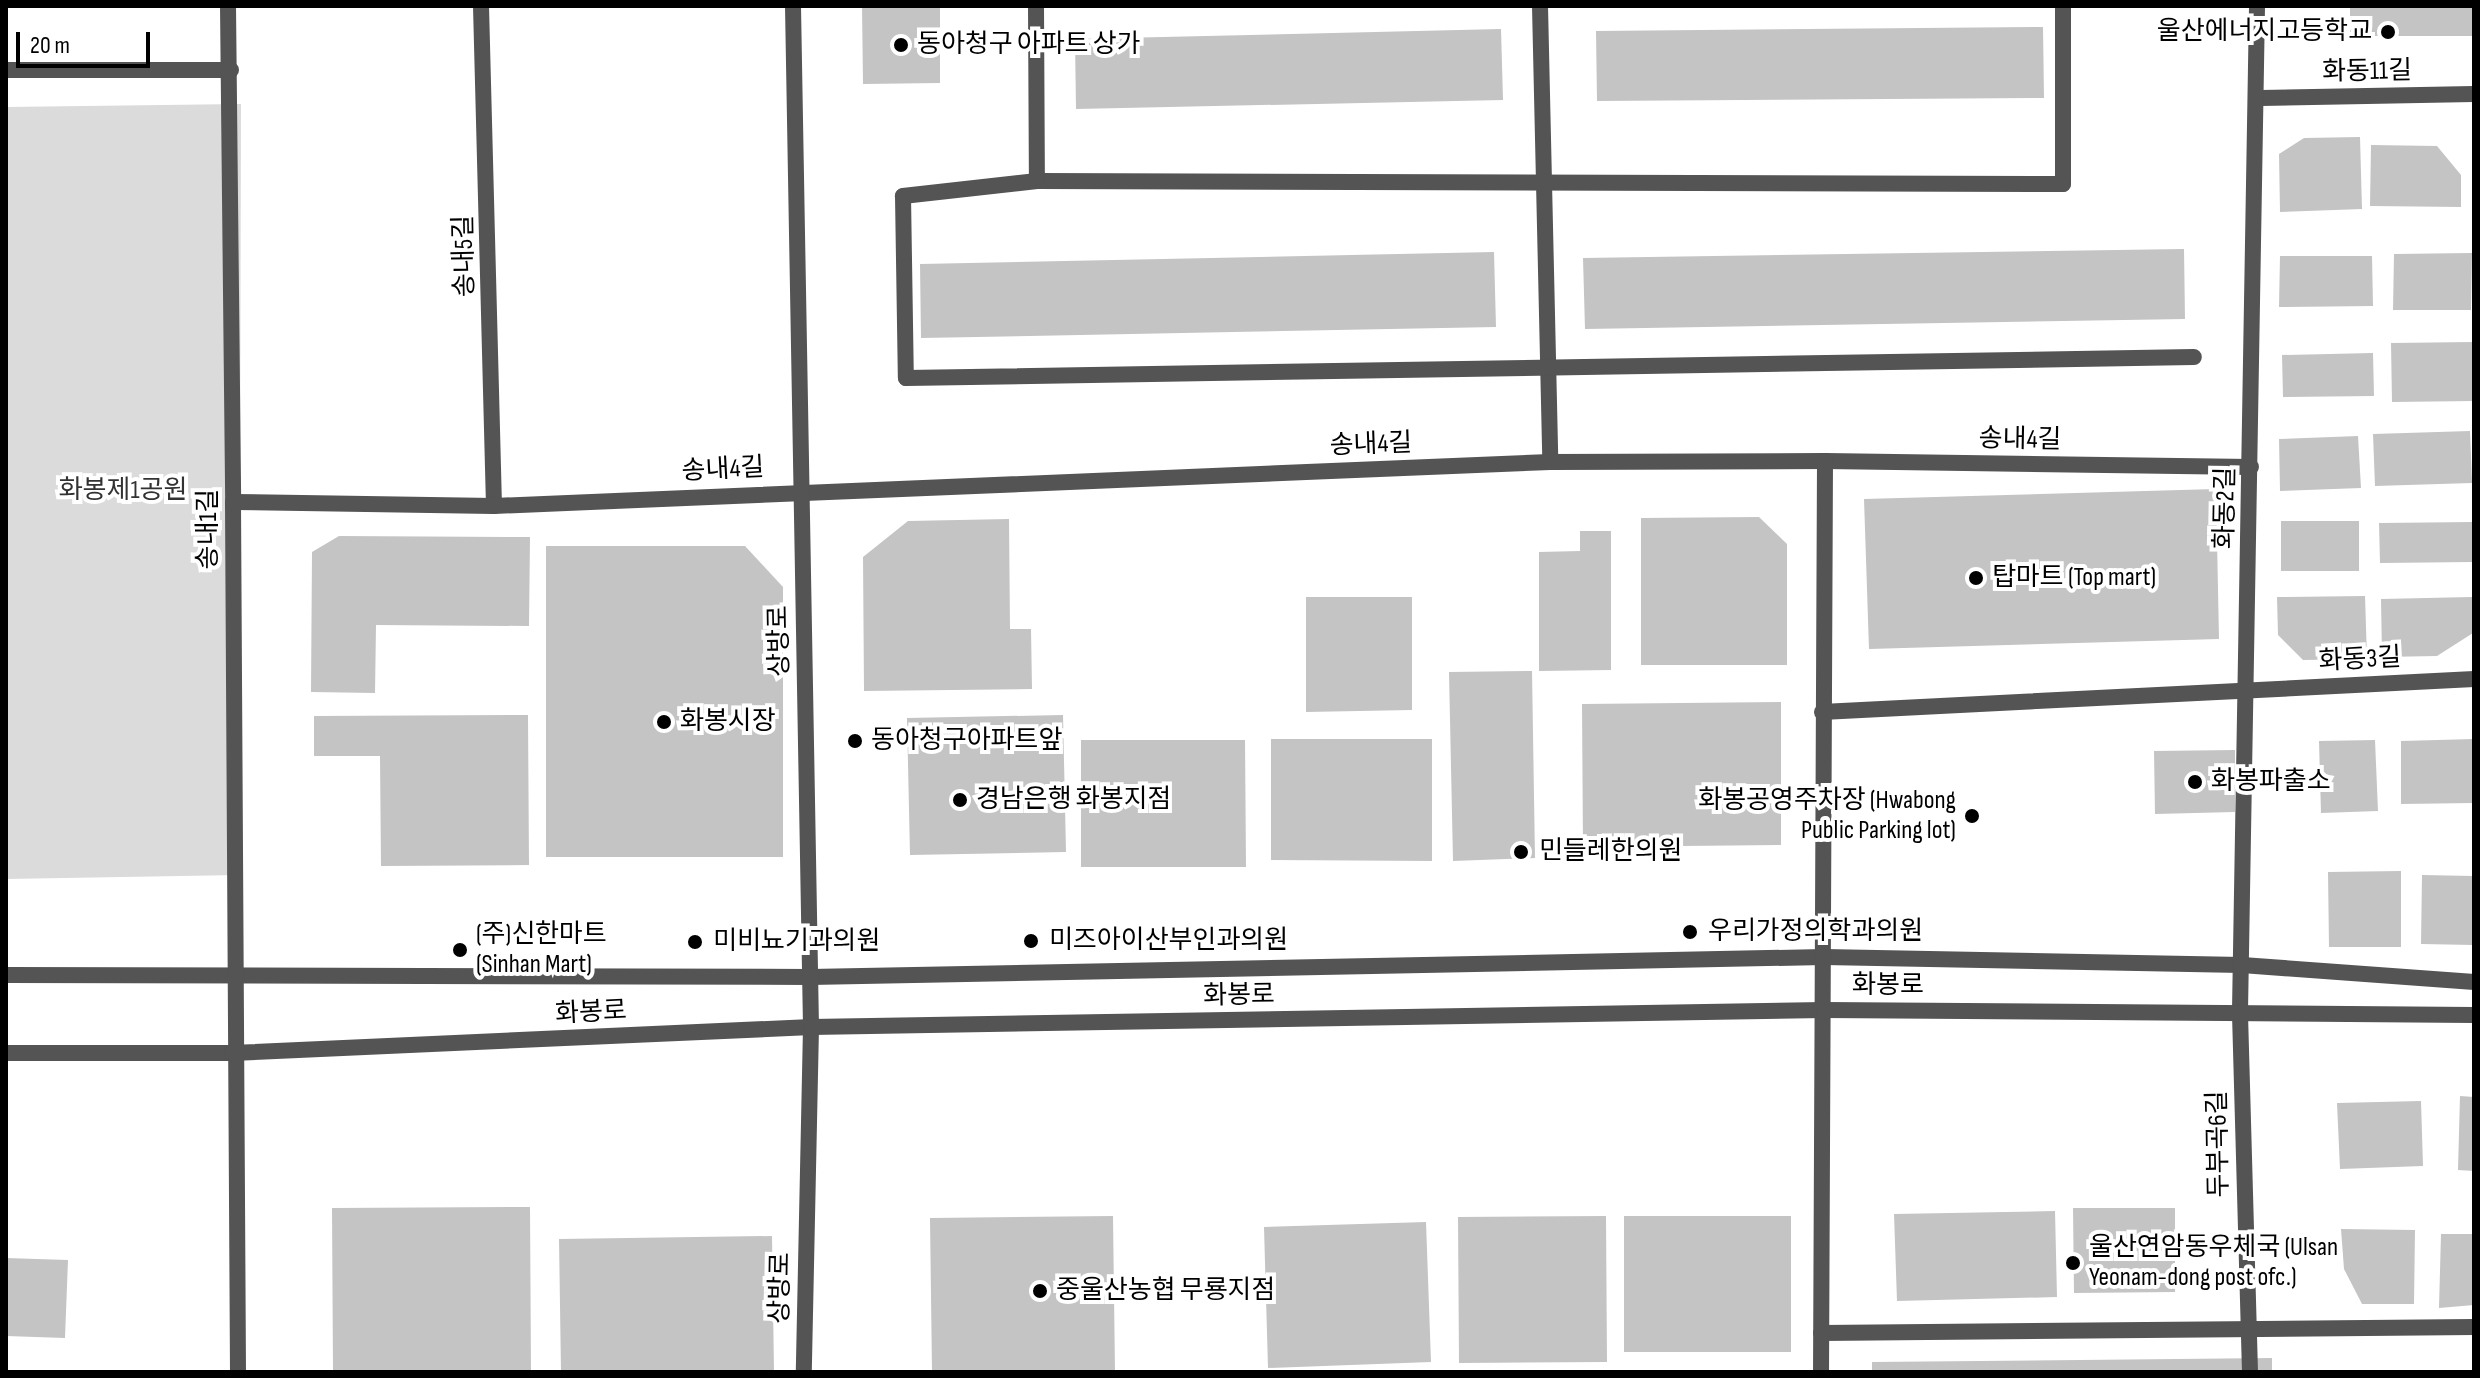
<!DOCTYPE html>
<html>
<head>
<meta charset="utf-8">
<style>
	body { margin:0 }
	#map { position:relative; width:2480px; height:1378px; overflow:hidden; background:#fff; font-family:"Sofia Sans Condensed","Noto Sans KR",sans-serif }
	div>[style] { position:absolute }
	.green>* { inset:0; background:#dbdbdb }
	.building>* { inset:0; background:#c4c4c4 }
	.service>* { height:16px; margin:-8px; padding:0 8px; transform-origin:8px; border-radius:8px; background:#545454 }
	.minor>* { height:16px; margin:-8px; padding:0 8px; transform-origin:8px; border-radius:8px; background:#545454 }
	.tertiary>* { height:16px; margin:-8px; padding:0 8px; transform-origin:8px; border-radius:8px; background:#545454 }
	.dots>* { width:22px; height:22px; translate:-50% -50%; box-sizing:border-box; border:4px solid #fff; border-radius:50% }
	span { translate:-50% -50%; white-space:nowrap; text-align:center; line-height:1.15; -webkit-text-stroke:8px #fff; paint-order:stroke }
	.poi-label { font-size:26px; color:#000 }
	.right { translate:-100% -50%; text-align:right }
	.left { translate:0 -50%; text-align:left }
	.street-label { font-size:26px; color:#000 }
	.park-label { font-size:26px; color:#323232 }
	.frame { position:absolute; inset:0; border:8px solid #000; pointer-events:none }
	.scale { position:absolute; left:16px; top:32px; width:134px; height:36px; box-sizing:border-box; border:4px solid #000; border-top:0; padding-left:10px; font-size:24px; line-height:28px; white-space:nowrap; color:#000; -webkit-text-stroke:6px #fff; paint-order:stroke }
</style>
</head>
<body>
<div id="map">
	<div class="green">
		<i style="clip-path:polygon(241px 104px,239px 875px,6px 879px,6px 107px)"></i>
	</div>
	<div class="building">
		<i style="clip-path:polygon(862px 6px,940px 6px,940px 83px,863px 84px)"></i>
		<i style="clip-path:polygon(2350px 6px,2474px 6px,2474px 36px,2350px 36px)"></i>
		<i style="clip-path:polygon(2043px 27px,2044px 98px,1597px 101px,1596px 31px)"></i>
		<i style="clip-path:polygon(1501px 29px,1503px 100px,1076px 109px,1075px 39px)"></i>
		<i style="clip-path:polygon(2360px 137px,2362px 209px,2280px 212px,2279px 154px,2304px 138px)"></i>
		<i style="clip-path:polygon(2371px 145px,2437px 146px,2461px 175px,2461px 207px,2370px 206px)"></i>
		<i style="clip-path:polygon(2184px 249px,2185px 319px,1585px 329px,1583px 258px)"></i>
		<i style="clip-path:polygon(1494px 252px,1496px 327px,921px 338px,920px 264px)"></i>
		<i style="clip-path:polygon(2472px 253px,2471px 310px,2393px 310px,2394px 254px)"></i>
		<i style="clip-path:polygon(2280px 256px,2372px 256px,2373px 306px,2279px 307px)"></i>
		<i style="clip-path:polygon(2474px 342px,2474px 401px,2392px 402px,2391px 343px)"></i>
		<i style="clip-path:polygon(2373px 353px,2374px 396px,2283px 397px,2282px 355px)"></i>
		<i style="clip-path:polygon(2470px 431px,2472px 483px,2375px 486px,2373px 434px)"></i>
		<i style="clip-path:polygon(2358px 436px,2361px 488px,2280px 491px,2279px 439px)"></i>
		<i style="clip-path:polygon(2216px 489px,2219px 639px,1869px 649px,1864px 499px)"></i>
		<i style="clip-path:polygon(1759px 517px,1787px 544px,1787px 665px,1641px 665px,1641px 518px)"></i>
		<i style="clip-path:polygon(1009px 519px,1010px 629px,1031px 629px,1032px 689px,864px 691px,863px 557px,908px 521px)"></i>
		<i style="clip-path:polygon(2281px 521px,2359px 521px,2359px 571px,2281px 571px)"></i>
		<i style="clip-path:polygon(2473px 522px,2473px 562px,2380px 563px,2379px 523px)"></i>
		<i style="clip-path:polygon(1580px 531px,1611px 531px,1611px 670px,1539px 671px,1539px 552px,1580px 551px)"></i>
		<i style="clip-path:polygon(339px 536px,530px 537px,529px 626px,376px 625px,375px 693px,311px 692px,312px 552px)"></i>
		<i style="clip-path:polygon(546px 546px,745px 546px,783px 587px,783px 857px,546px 857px)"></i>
		<i style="clip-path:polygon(2365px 596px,2367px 659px,2303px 660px,2278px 635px,2277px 597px)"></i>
		<i style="clip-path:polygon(1306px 597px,1412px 597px,1412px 710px,1306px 712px)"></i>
		<i style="clip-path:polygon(2472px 597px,2473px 633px,2437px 656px,2382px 657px,2381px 599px)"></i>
		<i style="clip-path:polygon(1532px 671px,1535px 858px,1453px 861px,1449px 672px)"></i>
		<i style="clip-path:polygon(1781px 702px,1781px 845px,1583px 847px,1582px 704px)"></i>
		<i style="clip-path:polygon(528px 715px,529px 865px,381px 866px,380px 756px,314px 756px,314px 716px)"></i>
		<i style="clip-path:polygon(1063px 715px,1066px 852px,910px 855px,907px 718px)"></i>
		<i style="clip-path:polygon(1271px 739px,1432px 739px,1432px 861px,1271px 860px)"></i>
		<i style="clip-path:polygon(2474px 739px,2474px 803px,2401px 804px,2401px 741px)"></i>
		<i style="clip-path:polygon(1081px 740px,1245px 740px,1246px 867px,1081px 867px)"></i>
		<i style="clip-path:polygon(2375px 740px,2378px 811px,2321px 813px,2319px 741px)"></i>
		<i style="clip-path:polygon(2235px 750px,2235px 812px,2155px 814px,2154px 751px)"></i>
		<i style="clip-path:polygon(2401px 871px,2401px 947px,2329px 947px,2328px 872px)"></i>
		<i style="clip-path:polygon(2422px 875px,2474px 876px,2474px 945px,2421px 944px)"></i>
		<i style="clip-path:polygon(2460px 1096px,2474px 1097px,2474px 1171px,2458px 1170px)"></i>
		<i style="clip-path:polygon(2421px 1101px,2423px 1166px,2340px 1169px,2337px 1103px)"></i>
		<i style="clip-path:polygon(530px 1207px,531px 1372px,333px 1372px,332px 1208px)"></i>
		<i style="clip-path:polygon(2073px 1208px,2175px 1208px,2175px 1292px,2074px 1293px)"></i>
		<i style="clip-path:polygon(2055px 1211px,2057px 1297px,1897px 1301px,1894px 1214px)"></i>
		<i style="clip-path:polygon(1113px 1216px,1115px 1372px,932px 1372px,930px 1218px)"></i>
		<i style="clip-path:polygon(1606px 1216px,1607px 1362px,1459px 1363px,1458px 1217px)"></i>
		<i style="clip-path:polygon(1624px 1216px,1791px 1216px,1791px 1352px,1624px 1352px)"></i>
		<i style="clip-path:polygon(1426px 1222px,1431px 1362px,1268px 1368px,1264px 1227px)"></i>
		<i style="clip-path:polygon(2341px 1229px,2415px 1230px,2414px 1304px,2362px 1304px,2344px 1269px)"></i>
		<i style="clip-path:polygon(2441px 1234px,2474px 1234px,2474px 1305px,2439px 1308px)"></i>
		<i style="clip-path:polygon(772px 1236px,774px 1372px,561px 1372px,559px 1239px)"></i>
		<i style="clip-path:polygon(6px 1258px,68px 1260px,65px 1338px,6px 1336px)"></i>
		<i style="clip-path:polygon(2272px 1358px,2272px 1372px,1872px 1372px,1872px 1362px)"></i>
	</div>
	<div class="service">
		<i style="left:228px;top:6px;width:496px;rotate:89.4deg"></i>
		<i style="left:481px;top:6px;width:500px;rotate:88.51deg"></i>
		<i style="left:1036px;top:6px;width:175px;rotate:89.7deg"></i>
		<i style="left:1540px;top:6px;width:456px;rotate:88.7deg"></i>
		<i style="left:2063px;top:6px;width:178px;rotate:90deg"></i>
		<i style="left:2063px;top:184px;width:1026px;rotate:-179.83deg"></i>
		<i style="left:1037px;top:181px;width:135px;rotate:173.6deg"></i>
		<i style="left:903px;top:196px;width:182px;rotate:89.1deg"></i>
		<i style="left:906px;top:378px;width:1288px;rotate:-0.93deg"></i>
		<i style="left:6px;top:70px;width:225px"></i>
		<i style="left:2261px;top:98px;width:213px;rotate:-1.1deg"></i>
		<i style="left:1825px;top:461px;width:426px;rotate:0.8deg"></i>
		<i style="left:1822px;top:712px;width:653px;rotate:-2.9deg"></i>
		<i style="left:6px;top:975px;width:804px;rotate:0.14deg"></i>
		<i style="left:810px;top:977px;width:1014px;rotate:-1.13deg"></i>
		<i style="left:1824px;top:957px;width:418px;rotate:1.1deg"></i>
		<i style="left:2242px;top:965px;width:233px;rotate:4.2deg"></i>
		<i style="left:1821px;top:1333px;width:653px;rotate:-0.53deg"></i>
	</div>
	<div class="minor">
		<i style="left:238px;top:1372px;width:870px;rotate:-90.33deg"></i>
		<i style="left:233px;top:502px;width:261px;rotate:0.9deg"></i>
		<i style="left:494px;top:506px;width:1057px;rotate:-2.39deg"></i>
		<i style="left:1550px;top:462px;width:275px;rotate:-0.2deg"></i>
		<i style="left:1825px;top:461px;width:911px;rotate:90.25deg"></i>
		<i style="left:2250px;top:1372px;width:361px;rotate:-91.6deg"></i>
		<i style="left:2240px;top:1011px;width:1005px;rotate:-89.03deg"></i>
	</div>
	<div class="tertiary">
		<i style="left:793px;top:6px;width:1021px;rotate:88.99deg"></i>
		<i style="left:811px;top:1027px;width:345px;rotate:91.2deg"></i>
		<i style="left:6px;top:1053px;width:226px"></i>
		<i style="left:232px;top:1053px;width:580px;rotate:-2.57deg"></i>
		<i style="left:811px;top:1027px;width:1013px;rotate:-0.96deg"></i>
		<i style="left:1824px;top:1010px;width:650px;rotate:0.44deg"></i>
	</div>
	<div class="dots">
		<i style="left:2388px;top:32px;background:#000"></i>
		<i style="left:901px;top:45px;background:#000"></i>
		<i style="left:1976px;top:578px;background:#000"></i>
		<i style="left:664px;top:722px;background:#000"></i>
		<i style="left:855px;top:741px;background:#000"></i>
		<i style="left:2195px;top:782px;background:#000"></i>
		<i style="left:960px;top:800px;background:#000"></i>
		<i style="left:1972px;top:816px;background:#000"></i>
		<i style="left:1521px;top:852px;background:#000"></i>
		<i style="left:1690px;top:932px;background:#000"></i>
		<i style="left:1031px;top:941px;background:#000"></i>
		<i style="left:695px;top:942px;background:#000"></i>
		<i style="left:460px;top:950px;background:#000"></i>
		<i style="left:2073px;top:1263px;background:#000"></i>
		<i style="left:1040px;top:1291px;background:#000"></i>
	</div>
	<div class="poi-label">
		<span class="right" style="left:2372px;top:32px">울산에너지고등학교</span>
		<span class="left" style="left:917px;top:45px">동아청구 아파트 상가</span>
		<span class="left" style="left:1992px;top:578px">탑마트 (Top mart)</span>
		<span class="left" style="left:680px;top:722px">화봉시장</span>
		<span class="left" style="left:871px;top:741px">동아청구아파트앞</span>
		<span class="left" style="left:2211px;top:782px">화봉파출소</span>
		<span class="left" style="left:976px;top:800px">경남은행 화봉지점</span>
		<span class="right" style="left:1956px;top:816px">화봉공영주차장 (Hwabong<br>Public Parking lot)</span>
		<span class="left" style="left:1539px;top:852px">민들레한의원</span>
		<span class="left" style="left:1708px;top:932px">우리가정의학과의원</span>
		<span class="left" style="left:476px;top:950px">(주)신한마트<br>(Sinhan Mart)</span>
		<span class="left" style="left:1049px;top:941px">미즈아이산부인과의원</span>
		<span class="left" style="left:713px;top:942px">미비뇨기과의원</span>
		<span class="left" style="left:2089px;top:1263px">울산연암동우체국 (Ulsan<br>Yeonam-dong post ofc.)</span>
		<span class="left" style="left:1056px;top:1291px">중울산농협 무룡지점</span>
	</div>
	<div class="street-label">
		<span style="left:2367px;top:72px;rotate:-1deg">화동11길</span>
		<span style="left:465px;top:256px;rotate:-91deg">송내5길</span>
		<span style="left:2020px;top:440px;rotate:1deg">송내4길</span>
		<span style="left:1371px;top:445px;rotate:-2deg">송내4길</span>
		<span style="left:723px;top:470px;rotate:-3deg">송내4길</span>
		<span style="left:2226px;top:508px;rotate:-89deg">화동2길</span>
		<span style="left:209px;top:529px;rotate:-90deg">송내1길</span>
		<span style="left:780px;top:641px;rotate:-91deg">상방로</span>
		<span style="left:2360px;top:660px;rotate:-3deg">화동3길</span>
		<span style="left:1888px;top:986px">화봉로</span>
		<span style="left:1239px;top:996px;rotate:-1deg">화봉로</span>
		<span style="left:591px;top:1013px;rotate:-3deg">화봉로</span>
		<span style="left:2219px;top:1144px;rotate:-91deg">두부곡6길</span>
		<span style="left:781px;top:1288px;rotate:-89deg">상방로</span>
	</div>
	<div class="park-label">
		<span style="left:123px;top:491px">화봉제1공원</span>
	</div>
	<div class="frame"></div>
	<div class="scale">20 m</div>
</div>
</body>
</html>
